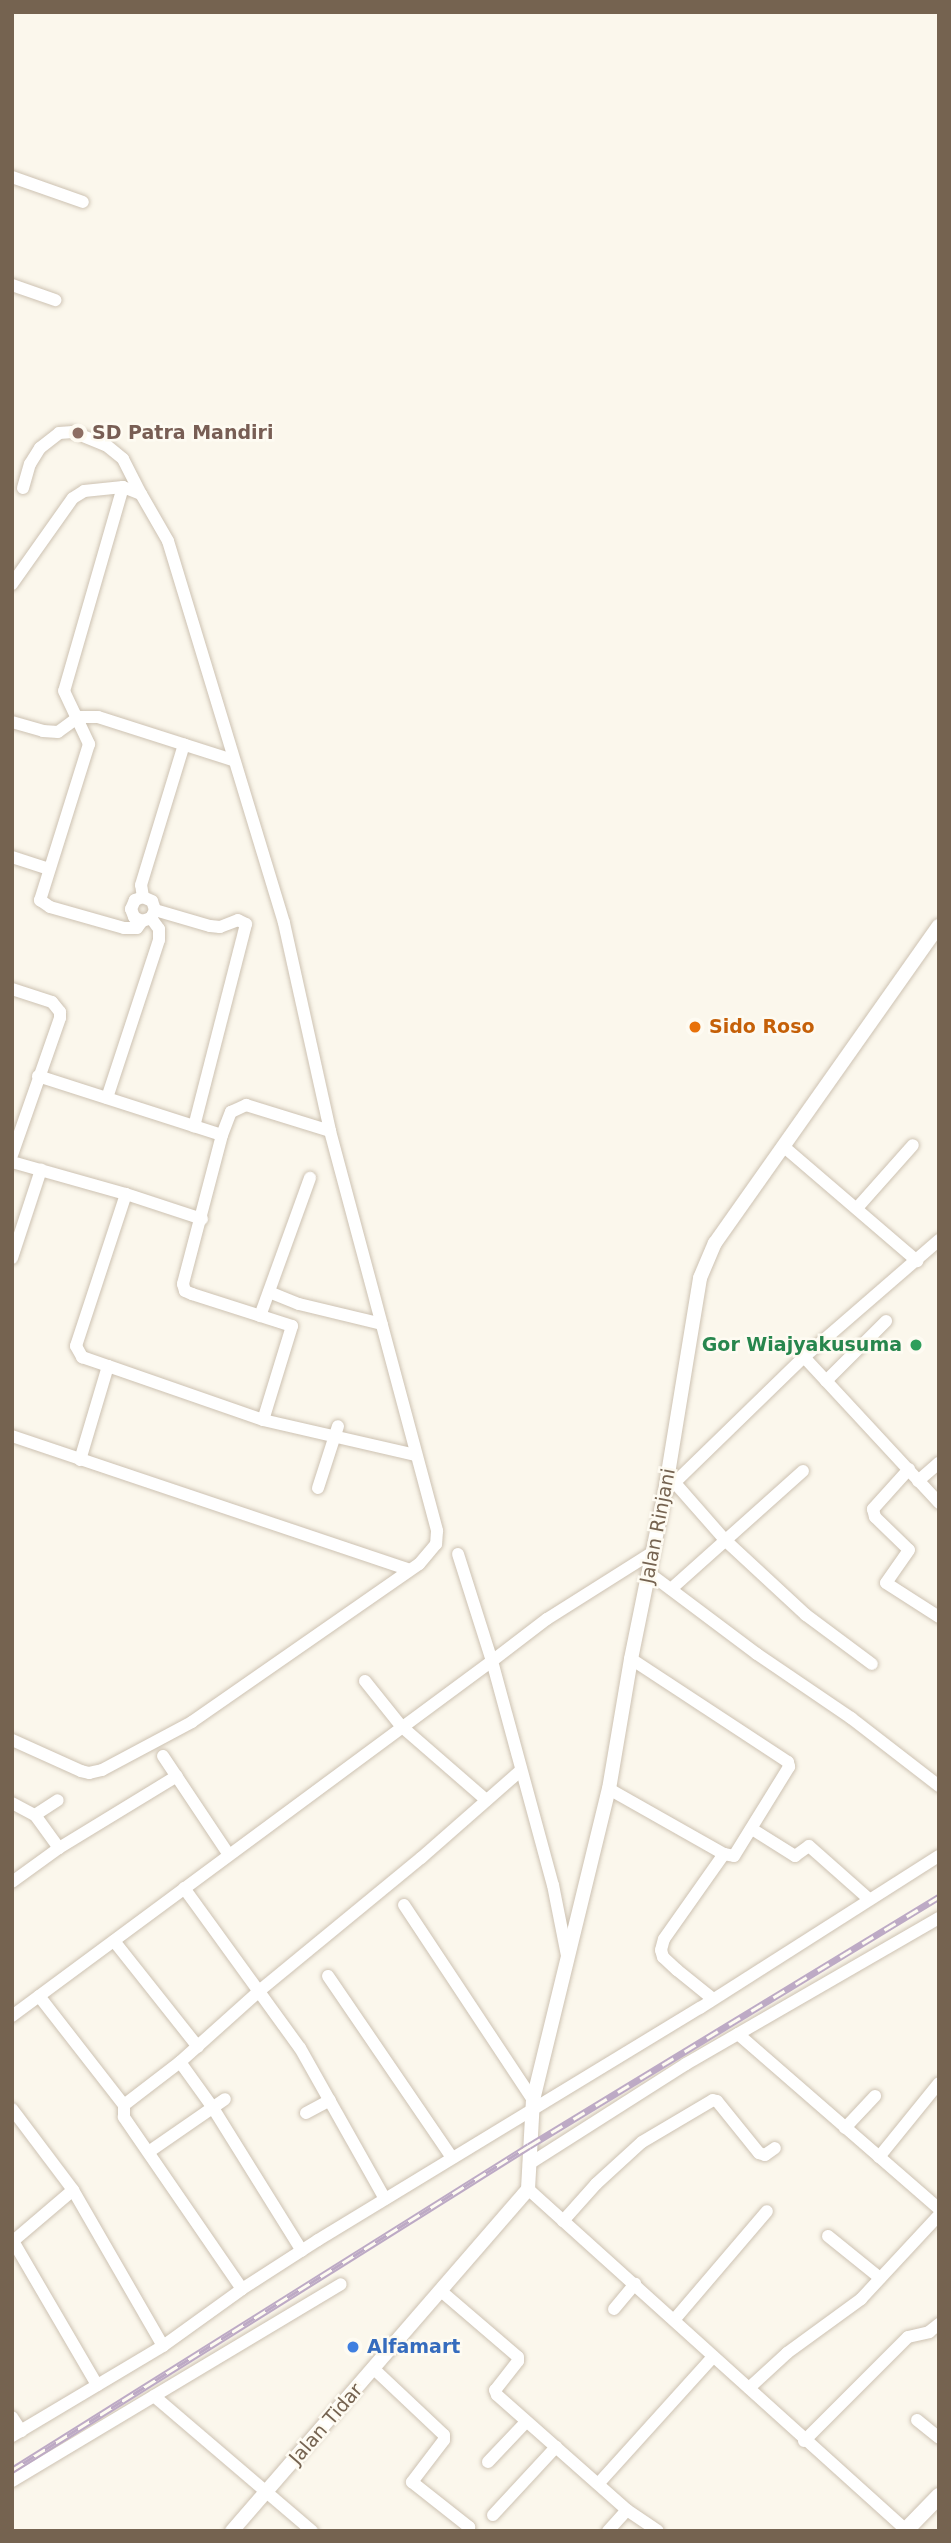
<!DOCTYPE html>
<html>
<head>
<meta charset="utf-8">
<style>
	body { margin:0 }
	#map { position:relative; width:951px; height:2543px; overflow:hidden; background:#fbf7ec; font-family:"DejaVu Sans",sans-serif }
	div>[style] { position:absolute }
	.roads { filter:drop-shadow(0 0 2px #cdc2b2) drop-shadow(0 0 2px #cdc2b2) }
	.minor>* { height:12px; margin:-6px; padding:0 6px; transform-origin:6px; border-radius:6px; background:#fff }
	.tertiary>* { height:14px; margin:-7px; padding:0 7px; transform-origin:7px; border-radius:7px; background:#fff }
	.secondary>* { height:16px; margin:-8px; padding:0 8px; transform-origin:8px; border-radius:8px; background:#fff }
	.rail>* { height:7px; margin-top:-3.5px; transform-origin:0; background:repeating-linear-gradient(90deg,#fefbf2 0 13px,#bdaac5 0 26px); box-sizing:border-box; border-block:2px solid #bdaac5 }
	.dots>* { width:19px; height:19px; translate:-50% -50%; box-sizing:border-box; border:4px solid #fefbf2; border-radius:50% }
	span { translate:-50% -50%; white-space:nowrap; text-align:center; line-height:1.15; -webkit-text-stroke:5px #fefbf2; paint-order:stroke }
	.education-label { font-size:19px; color:#785e54; font-weight:700 }
	.left { translate:0 -50%; text-align:left }
	.food-label { font-size:19px; color:#c56008; font-weight:700 }
	.leisure-label { font-size:19px; color:#27864d; font-weight:700 }
	.right { translate:-100% -50%; text-align:right }
	.street-label { font-size:19px; color:#756350 }
	.shop-label { font-size:19px; color:#366cbe; font-weight:700 }
	.frame { position:absolute; inset:0; border:14px solid #756350; pointer-events:none }
</style>
</head>
<body>
<div id="map">
	<div class="roads">
		<div class="minor">
			<i style="left:12px;top:177px;width:75px;rotate:19.4deg"></i>
			<i style="left:12px;top:285px;width:46px;rotate:19.2deg"></i>
			<i style="left:123px;top:487px;width:212px;rotate:106.1deg"></i>
			<i style="left:64px;top:691px;width:59px;rotate:64.7deg"></i>
			<i style="left:89px;top:744px;width:164px;rotate:107.4deg"></i>
			<i style="left:40px;top:900px;width:12px;rotate:35deg"></i>
			<i style="left:50px;top:907px;width:77px;rotate:15.8deg"></i>
			<i style="left:124px;top:928px;width:13px"></i>
			<i style="left:137px;top:928px;width:9px;rotate:-54deg"></i>
			<i style="left:23px;top:488px;width:25px;rotate:-74deg"></i>
			<i style="left:30px;top:464px;width:19px;rotate:-58deg"></i>
			<i style="left:40px;top:448px;width:24px;rotate:-38deg"></i>
			<i style="left:59px;top:433px;width:14px;rotate:-4deg"></i>
			<i style="left:73px;top:432px;width:35px;rotate:22deg"></i>
			<i style="left:106px;top:445px;width:22px;rotate:39deg"></i>
			<i style="left:123px;top:459px;width:39px;rotate:63deg"></i>
			<i style="left:12px;top:584px;width:105px;rotate:-54.7deg"></i>
			<i style="left:73px;top:498px;width:13px;rotate:-32deg"></i>
			<i style="left:84px;top:491px;width:39px;rotate:-6deg"></i>
			<i style="left:123px;top:487px;width:19px;rotate:21deg"></i>
			<i style="left:141px;top:494px;width:54px;rotate:60.1deg"></i>
			<i style="left:168px;top:541px;width:399px;rotate:73.1deg"></i>
			<i style="left:284px;top:923px;width:213px;rotate:77.5deg"></i>
			<i style="left:330px;top:1131px;width:414px;rotate:75deg"></i>
			<i style="left:437px;top:1531px;width:13px;rotate:94deg"></i>
			<i style="left:436px;top:1544px;width:26px;rotate:130deg"></i>
			<i style="left:419px;top:1564px;width:277px;rotate:145.2deg"></i>
			<i style="left:192px;top:1722px;width:102px;rotate:151.9deg"></i>
			<i style="left:102px;top:1770px;width:13px;rotate:167deg"></i>
			<i style="left:89px;top:1773px;width:8px;rotate:-166deg"></i>
			<i style="left:81px;top:1771px;width:76px;rotate:-155.8deg"></i>
			<i style="left:12px;top:722px;width:32px;rotate:16deg"></i>
			<i style="left:43px;top:731px;width:15px;rotate:4deg"></i>
			<i style="left:58px;top:732px;width:26px;rotate:-36deg"></i>
			<i style="left:79px;top:717px;width:19px"></i>
			<i style="left:98px;top:717px;width:142px;rotate:17.7deg"></i>
			<i style="left:12px;top:857px;width:38px;rotate:18deg"></i>
			<i style="left:143px;top:897px;width:9px;rotate:159deg"></i>
			<i style="left:135px;top:900px;width:10px;rotate:114deg"></i>
			<i style="left:131px;top:909px;width:9px;rotate:69deg"></i>
			<i style="left:134px;top:917px;width:9px;rotate:27deg"></i>
			<i style="left:142px;top:921px;width:9px;rotate:-18deg"></i>
			<i style="left:151px;top:918px;width:9px;rotate:-63deg"></i>
			<i style="left:155px;top:910px;width:9px;rotate:-108deg"></i>
			<i style="left:152px;top:901px;width:10px;rotate:-156deg"></i>
			<i style="left:143px;top:897px;width:12px;rotate:-99deg"></i>
			<i style="left:141px;top:885px;width:147px;rotate:-73deg"></i>
			<i style="left:155px;top:910px;width:57px;rotate:16.2deg"></i>
			<i style="left:210px;top:926px;width:10px;rotate:6deg"></i>
			<i style="left:220px;top:927px;width:19px;rotate:-21deg"></i>
			<i style="left:238px;top:920px;width:9px;rotate:27deg"></i>
			<i style="left:246px;top:924px;width:209px;rotate:104.4deg"></i>
			<i style="left:12px;top:989px;width:42px;rotate:18deg"></i>
			<i style="left:52px;top:1002px;width:13px;rotate:51deg"></i>
			<i style="left:60px;top:1012px;width:6px;rotate:90deg"></i>
			<i style="left:60px;top:1018px;width:145px;rotate:109.3deg"></i>
			<i style="left:38px;top:1076px;width:193px;rotate:17.8deg"></i>
			<i style="left:222px;top:1135px;width:25px;rotate:-69deg"></i>
			<i style="left:231px;top:1112px;width:17px;rotate:-25deg"></i>
			<i style="left:246px;top:1105px;width:88px;rotate:17.2deg"></i>
			<i style="left:107px;top:1098px;width:166px;rotate:-71.8deg"></i>
			<i style="left:159px;top:940px;width:11px;rotate:-90deg"></i>
			<i style="left:159px;top:929px;width:14px;rotate:-126deg"></i>
			<i style="left:222px;top:1135px;width:154px;rotate:104.7deg"></i>
			<i style="left:183px;top:1284px;width:7px;rotate:74deg"></i>
			<i style="left:185px;top:1291px;width:8px;rotate:23deg"></i>
			<i style="left:192px;top:1294px;width:105px;rotate:17.7deg"></i>
			<i style="left:292px;top:1326px;width:98px;rotate:107.1deg"></i>
			<i style="left:783px;top:1146px;width:177px;rotate:40.6deg"></i>
			<i style="left:12px;top:1162px;width:118px;rotate:15.7deg"></i>
			<i style="left:126px;top:1194px;width:160px;rotate:108.2deg"></i>
			<i style="left:76px;top:1346px;width:13px;rotate:61deg"></i>
			<i style="left:82px;top:1357px;width:28px;rotate:19deg"></i>
			<i style="left:126px;top:1194px;width:80px;rotate:18.2deg"></i>
			<i style="left:857px;top:1208px;width:84px;rotate:-48.4deg"></i>
			<i style="left:12px;top:1258px;width:93px;rotate:-71.8deg"></i>
			<i style="left:269px;top:1292px;width:32px;rotate:22deg"></i>
			<i style="left:299px;top:1304px;width:85px;rotate:13.5deg"></i>
			<i style="left:260px;top:1316px;width:147px;rotate:-70.1deg"></i>
			<i style="left:804px;top:1357px;width:199px;rotate:47.2deg"></i>
			<i style="left:826px;top:1381px;width:85px;rotate:-45deg"></i>
			<i style="left:12px;top:1436px;width:418px;rotate:18.6deg"></i>
			<i style="left:80px;top:1460px;width:98px;rotate:-73.4deg"></i>
			<i style="left:108px;top:1366px;width:164px;rotate:19.2deg"></i>
			<i style="left:263px;top:1420px;width:157px;rotate:12.9deg"></i>
			<i style="left:909px;top:1469px;width:54px;rotate:132deg"></i>
			<i style="left:873px;top:1509px;width:8px;rotate:76deg"></i>
			<i style="left:875px;top:1517px;width:47px;rotate:44.1deg"></i>
			<i style="left:909px;top:1550px;width:40px;rotate:124.9deg"></i>
			<i style="left:886px;top:1583px;width:63px;rotate:32.7deg"></i>
			<i style="left:918px;top:1481px;width:28px;rotate:-41deg"></i>
			<i style="left:675px;top:1483px;width:76px;rotate:48.7deg"></i>
			<i style="left:725px;top:1540px;width:110px;rotate:42.8deg"></i>
			<i style="left:806px;top:1615px;width:82px;rotate:36.6deg"></i>
			<i style="left:318px;top:1488px;width:65px;rotate:-72.1deg"></i>
			<i style="left:665px;top:1492px;width:194px;rotate:-44.2deg"></i>
			<i style="left:804px;top:1357px;width:179px;rotate:-40.9deg"></i>
			<i style="left:458px;top:1554px;width:112px;rotate:72.4deg"></i>
			<i style="left:492px;top:1661px;width:69px;rotate:-37.4deg"></i>
			<i style="left:547px;top:1619px;width:125px;rotate:-32.3deg"></i>
			<i style="left:649px;top:1573px;width:135px;rotate:36.9deg"></i>
			<i style="left:757px;top:1654px;width:114px;rotate:34.2deg"></i>
			<i style="left:851px;top:1718px;width:111px;rotate:37.7deg"></i>
			<i style="left:671px;top:1589px;width:177px;rotate:-41.8deg"></i>
			<i style="left:365px;top:1681px;width:58px;rotate:51.3deg"></i>
			<i style="left:401px;top:1726px;width:113px;rotate:41deg"></i>
			<i style="left:163px;top:1756px;width:119px;rotate:56.3deg"></i>
			<i style="left:609px;top:1789px;width:132px;rotate:29.5deg"></i>
			<i style="left:724px;top:1854px;width:10px;rotate:11deg"></i>
			<i style="left:734px;top:1856px;width:105px;rotate:-58.3deg"></i>
			<i style="left:789px;top:1767px;width:5px;rotate:-101deg"></i>
			<i style="left:788px;top:1762px;width:188px;rotate:-146.7deg"></i>
			<i style="left:12px;top:1803px;width:26px;rotate:28deg"></i>
			<i style="left:35px;top:1815px;width:27px;rotate:-33deg"></i>
			<i style="left:35px;top:1815px;width:41px;rotate:54deg"></i>
			<i style="left:752px;top:1829px;width:51px;rotate:32.1deg"></i>
			<i style="left:795px;top:1856px;width:17px;rotate:-36deg"></i>
			<i style="left:809px;top:1846px;width:80px;rotate:41.5deg"></i>
			<i style="left:12px;top:1882px;width:58px;rotate:-35.9deg"></i>
			<i style="left:59px;top:1848px;width:138px;rotate:-31.4deg"></i>
			<i style="left:184px;top:1888px;width:198px;rotate:54.1deg"></i>
			<i style="left:300px;top:2048px;width:173px;rotate:60.6deg"></i>
			<i style="left:404px;top:1905px;width:234px;rotate:56.5deg"></i>
			<i style="left:114px;top:1941px;width:135px;rotate:51.6deg"></i>
			<i style="left:328px;top:1976px;width:220px;rotate:55.7deg"></i>
			<i style="left:39px;top:1996px;width:138px;rotate:52.1deg"></i>
			<i style="left:713px;top:1999px;width:46px;rotate:-141.1deg"></i>
			<i style="left:677px;top:1970px;width:19px;rotate:-137deg"></i>
			<i style="left:663px;top:1957px;width:7px;rotate:-106deg"></i>
			<i style="left:661px;top:1950px;width:11px;rotate:-75deg"></i>
			<i style="left:664px;top:1939px;width:104px;rotate:-54.8deg"></i>
			<i style="left:12px;top:2016px;width:597px;rotate:-36.49deg"></i>
			<i style="left:492px;top:1661px;width:232px;rotate:74.8deg"></i>
			<i style="left:553px;top:1885px;width:72px;rotate:78.8deg"></i>
			<i style="left:738px;top:2034px;width:267px;rotate:41deg"></i>
			<i style="left:180px;top:2062px;width:57px;rotate:54.3deg"></i>
			<i style="left:213px;top:2108px;width:168px;rotate:58.1deg"></i>
			<i style="left:12px;top:2109px;width:101px;rotate:53deg"></i>
			<i style="left:73px;top:2190px;width:180px;rotate:60deg"></i>
			<i style="left:306px;top:2113px;width:27px;rotate:-28deg"></i>
			<i style="left:845px;top:2128px;width:44px;rotate:-46.8deg"></i>
			<i style="left:150px;top:2151px;width:91px;rotate:-34.7deg"></i>
			<i style="left:879px;top:2157px;width:95px;rotate:-51deg"></i>
			<i style="left:529px;top:2164px;width:186px;rotate:-32.5deg"></i>
			<i style="left:686px;top:2064px;width:292px;rotate:-30deg"></i>
			<i style="left:528px;top:2189px;width:509px;rotate:42.05deg"></i>
			<i style="left:563px;top:2221px;width:50px;rotate:-48.3deg"></i>
			<i style="left:596px;top:2184px;width:62px;rotate:-42.4deg"></i>
			<i style="left:642px;top:2142px;width:82px;rotate:-30.6deg"></i>
			<i style="left:713px;top:2100px;width:4px;rotate:14deg"></i>
			<i style="left:717px;top:2101px;width:67px;rotate:51.1deg"></i>
			<i style="left:759px;top:2153px;width:6px;rotate:18deg"></i>
			<i style="left:765px;top:2155px;width:12px;rotate:-35deg"></i>
			<i style="left:828px;top:2236px;width:67px;rotate:38.9deg"></i>
			<i style="left:13px;top:2241px;width:167px;rotate:59.7deg"></i>
			<i style="left:12px;top:2242px;width:80px;rotate:-40.4deg"></i>
			<i style="left:242px;top:2289px;width:209px;rotate:-124.5deg"></i>
			<i style="left:124px;top:2117px;width:12px;rotate:-90deg"></i>
			<i style="left:124px;top:2105px;width:71px;rotate:-37.5deg"></i>
			<i style="left:180px;top:2062px;width:106px;rotate:-41.9deg"></i>
			<i style="left:259px;top:1991px;width:210px;rotate:-39.4deg"></i>
			<i style="left:421px;top:1858px;width:132px;rotate:-41.3deg"></i>
			<i style="left:441px;top:2291px;width:101px;rotate:40.6deg"></i>
			<i style="left:518px;top:2357px;width:4px;rotate:90deg"></i>
			<i style="left:518px;top:2361px;width:37px;rotate:128deg"></i>
			<i style="left:495px;top:2390px;width:5px;rotate:68deg"></i>
			<i style="left:497px;top:2395px;width:174px;rotate:41.5deg"></i>
			<i style="left:627px;top:2510px;width:37px;rotate:34deg"></i>
			<i style="left:614px;top:2309px;width:33px;rotate:-50deg"></i>
			<i style="left:674px;top:2320px;width:143px;rotate:-49.5deg"></i>
			<i style="left:374px;top:2369px;width:96px;rotate:43.3deg"></i>
			<i style="left:444px;top:2435px;width:5px;rotate:90deg"></i>
			<i style="left:444px;top:2440px;width:53px;rotate:127.3deg"></i>
			<i style="left:412px;top:2482px;width:73px;rotate:38.3deg"></i>
			<i style="left:469px;top:2527px;width:4px;rotate:90deg"></i>
			<i style="left:749px;top:2388px;width:52px;rotate:-42.6deg"></i>
			<i style="left:787px;top:2353px;width:92px;rotate:-36.1deg"></i>
			<i style="left:861px;top:2299px;width:115px;rotate:-47.1deg"></i>
			<i style="left:154px;top:2396px;width:208px;rotate:40.5deg"></i>
			<i style="left:12px;top:2417px;width:17px;rotate:57deg"></i>
			<i style="left:917px;top:2420px;width:28px;rotate:39deg"></i>
			<i style="left:12px;top:2436px;width:176px;rotate:-30.8deg"></i>
			<i style="left:163px;top:2346px;width:97px;rotate:-35.8deg"></i>
			<i style="left:242px;top:2289px;width:90px;rotate:-32.8deg"></i>
			<i style="left:318px;top:2240px;width:447px;rotate:-31.3deg"></i>
			<i style="left:700px;top:2008px;width:283px;rotate:-32.5deg"></i>
			<i style="left:804px;top:2441px;width:147px;rotate:-45deg"></i>
			<i style="left:908px;top:2337px;width:22px;rotate:-13deg"></i>
			<i style="left:929px;top:2332px;width:13px;rotate:-39deg"></i>
			<i style="left:488px;top:2462px;width:55px;rotate:-46.5deg"></i>
			<i style="left:12px;top:2481px;width:383px;rotate:-30.9deg"></i>
			<i style="left:599px;top:2483px;width:170px;rotate:-47.9deg"></i>
			<i style="left:493px;top:2515px;width:93px;rotate:-47.2deg"></i>
			<i style="left:608px;top:2531px;width:28px;rotate:-48deg"></i>
		</div>
		<div class="tertiary">
			<i style="left:232px;top:2531px;width:452px;rotate:-49.1deg"></i>
			<i style="left:528px;top:2189px;width:89px;rotate:-86.8deg"></i>
			<i style="left:533px;top:2100px;width:320px;rotate:-76.3deg"></i>
			<i style="left:609px;top:1789px;width:132px;rotate:-80.4deg"></i>
			<i style="left:631px;top:1659px;width:170px;rotate:-78.5deg"></i>
			<i style="left:665px;top:1492px;width:217px;rotate:-80.7deg"></i>
			<i style="left:700px;top:1278px;width:38px;rotate:-67deg"></i>
			<i style="left:715px;top:1243px;width:388px;rotate:-54.8deg"></i>
		</div>
		<div class="secondary">
			<i style="left:905px;top:2531px;width:49px;rotate:-45.8deg"></i>
		</div>
	</div>
	<div class="rail">
		<i style="left:12px;top:2470px;width:610px;rotate:-32.08deg"></i>
		<i style="left:529px;top:2146px;width:480px;rotate:-31.3deg"></i>
	</div>
	<div class="dots">
		<i style="left:78px;top:433px;background:#8d6e63"></i>
		<i style="left:695px;top:1027px;background:#e8710a"></i>
		<i style="left:916px;top:1345px;background:#2e9e5b"></i>
		<i style="left:353px;top:2347px;background:#3f7fe0"></i>
	</div>
	<div class="education-label">
		<span class="left" style="left:92px;top:433px">SD Patra Mandiri</span>
	</div>
	<div class="food-label">
		<span class="left" style="left:709px;top:1027px">Sido Roso</span>
	</div>
	<div class="leisure-label">
		<span class="right" style="left:902px;top:1345px">Gor Wiajyakusuma</span>
	</div>
	<div class="street-label">
		<span style="left:658px;top:1526px;rotate:-79deg">Jalan Rinjani</span>
		<span style="left:326px;top:2424px;rotate:-49deg">Jalan Tidar</span>
	</div>
	<div class="shop-label">
		<span class="left" style="left:367px;top:2347px">Alfamart</span>
	</div>
	<div class="frame"></div>
</div>
</body>
</html>
